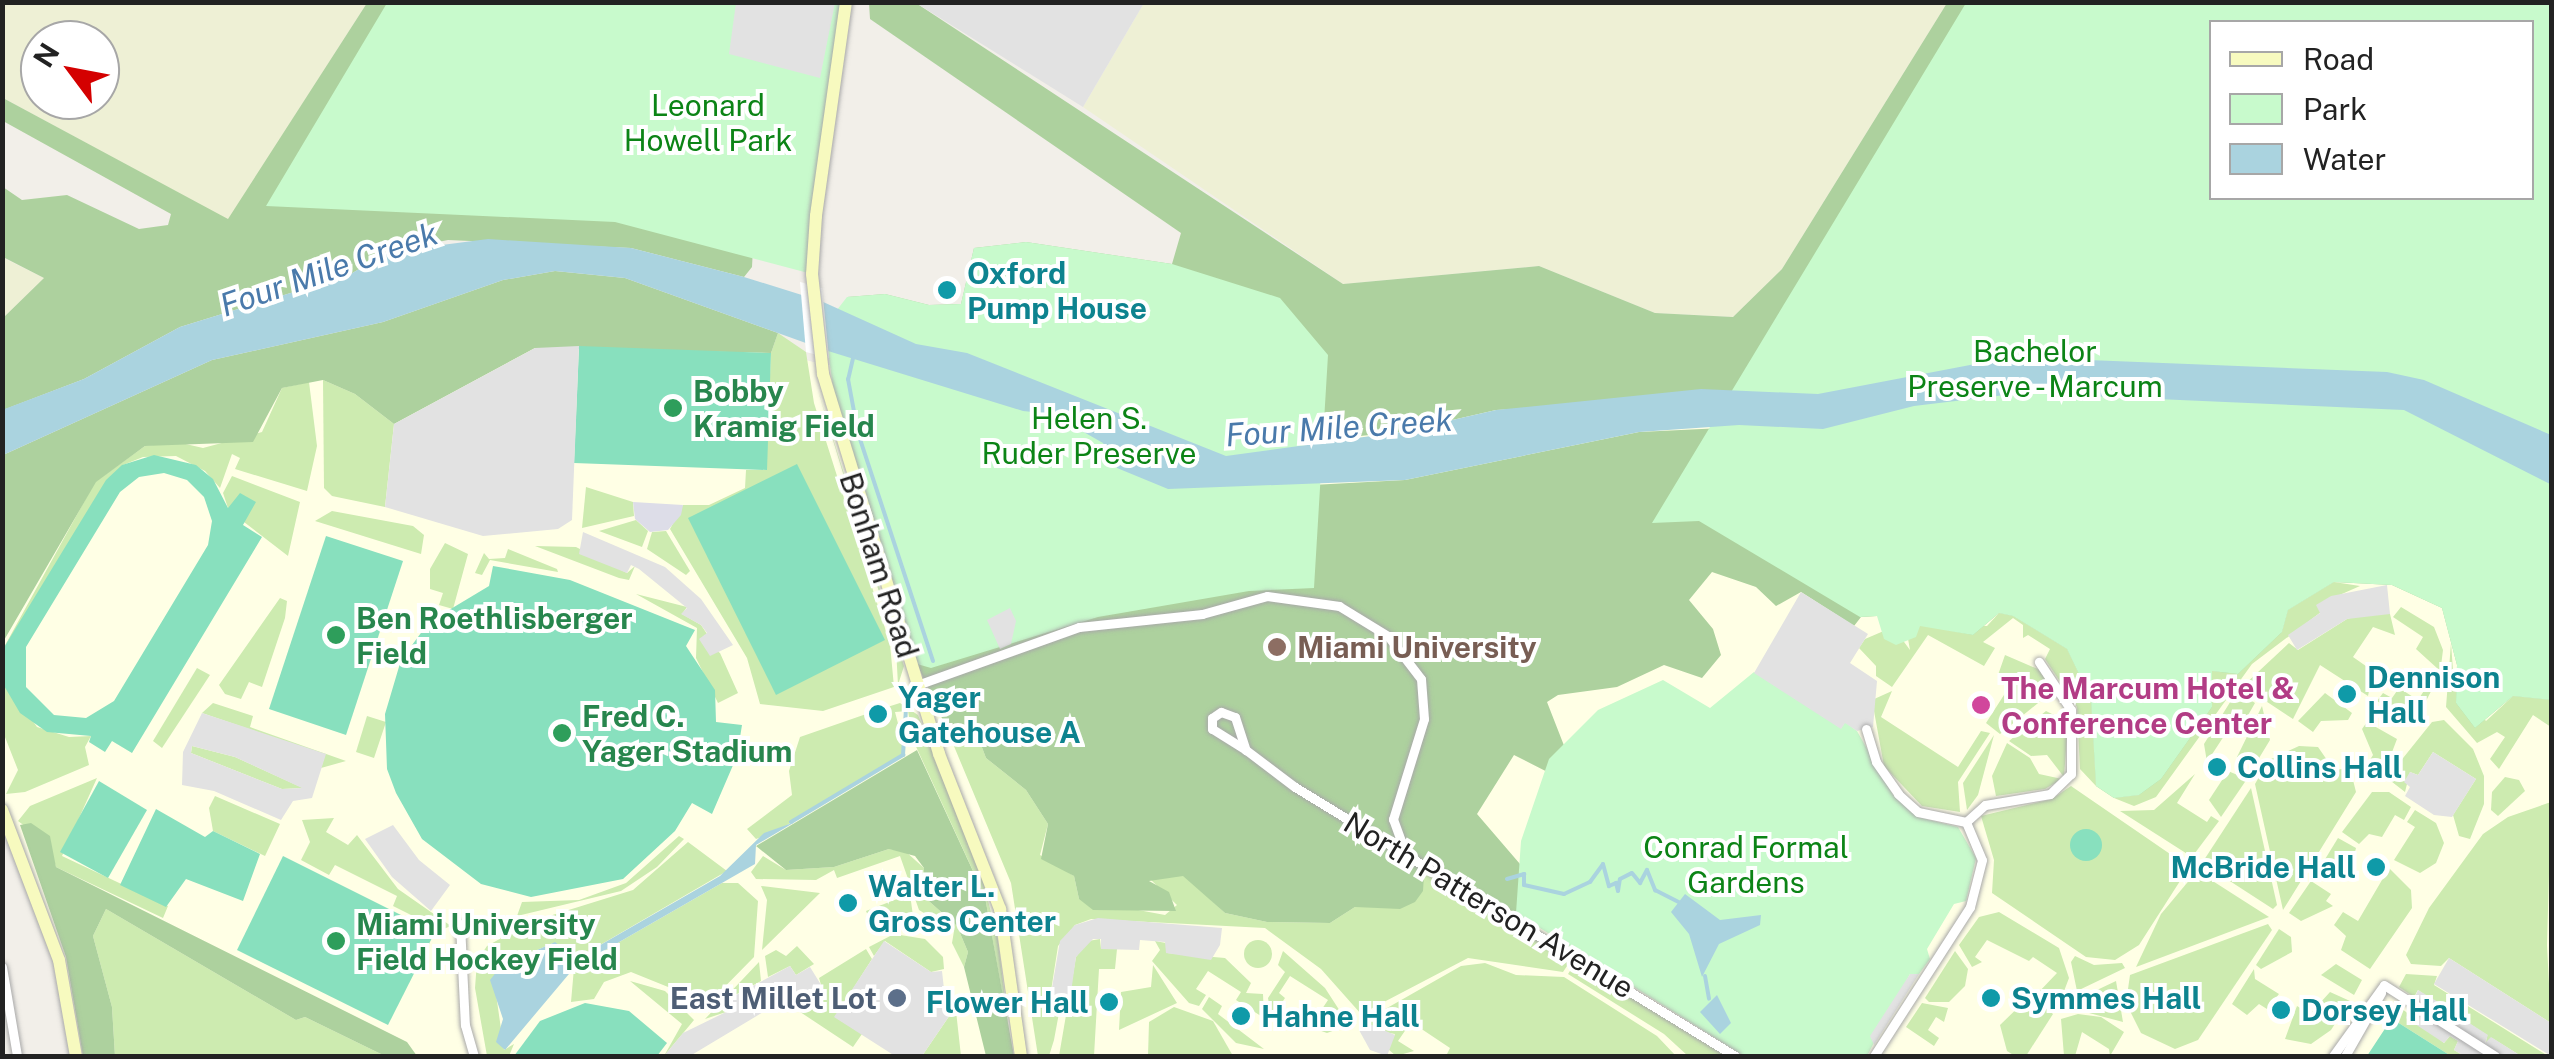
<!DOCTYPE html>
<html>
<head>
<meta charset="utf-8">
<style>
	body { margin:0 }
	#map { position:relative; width:2554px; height:1059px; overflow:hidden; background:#f2efe9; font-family:"Public Sans",sans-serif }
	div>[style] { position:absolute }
	.education>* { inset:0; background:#ffffe5 }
	.farmland>* { inset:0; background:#eef0d5 }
	.grass>* { inset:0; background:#cdebb0 }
	.round { border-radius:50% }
	.forest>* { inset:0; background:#add19e }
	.park>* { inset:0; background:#c8facc }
	.pitch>* { inset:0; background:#88e0be }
	.parking>* { inset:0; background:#e2e2e2 }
	.plaza>* { inset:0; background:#dddde8 }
	.water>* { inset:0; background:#aad3df }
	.pier>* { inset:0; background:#fff }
	.stream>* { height:4px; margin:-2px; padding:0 2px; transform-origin:2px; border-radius:2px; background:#aad3df }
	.roads { filter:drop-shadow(0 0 2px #a9a9a9) drop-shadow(0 0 2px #a9a9a9) }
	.street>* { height:9px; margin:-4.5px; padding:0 4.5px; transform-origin:4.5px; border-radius:4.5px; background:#fff }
	.secondary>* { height:12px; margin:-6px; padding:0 6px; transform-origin:6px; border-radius:6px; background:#f7fabf }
	.dots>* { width:28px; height:28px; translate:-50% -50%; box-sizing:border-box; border:5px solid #fff; border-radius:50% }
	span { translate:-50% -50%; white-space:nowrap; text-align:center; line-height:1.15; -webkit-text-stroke:8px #fff; paint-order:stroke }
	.park-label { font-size:30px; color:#0c8416 }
	.culture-label { font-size:30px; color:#0d838f; font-weight:700 }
	.left { translate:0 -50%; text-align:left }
	.right { translate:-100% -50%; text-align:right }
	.leisure-label { font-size:30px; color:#27864d; font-weight:700 }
	.street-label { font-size:30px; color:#222 }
	.education-label { font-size:30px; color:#785e54; font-weight:700 }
	.hotel-label { font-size:30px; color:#b23c85; font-weight:700 }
	.service-label { font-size:30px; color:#4e5e75; font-weight:700 }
	.water-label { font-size:32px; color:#4a7aab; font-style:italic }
	.frame { position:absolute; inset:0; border:5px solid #222; pointer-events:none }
	.legend { position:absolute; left:2209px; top:20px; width:325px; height:180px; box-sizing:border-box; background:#fff; border:2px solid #a7a7a7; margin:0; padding:12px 18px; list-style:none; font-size:30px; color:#222 }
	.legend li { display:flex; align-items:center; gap:20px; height:50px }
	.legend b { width:50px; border:2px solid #a7a7a7 }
	.north { position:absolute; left:20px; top:20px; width:100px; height:100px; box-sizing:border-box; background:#fff; border:2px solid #a7a7a7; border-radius:50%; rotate:302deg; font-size:28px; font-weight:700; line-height:40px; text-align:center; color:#222 }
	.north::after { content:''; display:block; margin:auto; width:35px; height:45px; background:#d40000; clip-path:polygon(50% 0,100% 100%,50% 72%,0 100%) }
</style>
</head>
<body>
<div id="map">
	<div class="education">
		<i style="clip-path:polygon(545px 292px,821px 364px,998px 380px,2551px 455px,2551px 1056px,76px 1056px,71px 1017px,3px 810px,2px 483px)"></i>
	</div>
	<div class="farmland">
		<i style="clip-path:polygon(evenodd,2px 3px,367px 3px,228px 220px,3px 98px,2px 3px,40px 40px,100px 40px,100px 100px,40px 100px,40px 40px)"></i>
		<i style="clip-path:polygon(1144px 3px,1947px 3px,1782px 269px,1733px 317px,1655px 313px,1539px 266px,1343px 284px,1083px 107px)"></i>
		<i style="clip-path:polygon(2px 257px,44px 278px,3px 318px,2px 318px)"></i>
	</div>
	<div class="grass">
		<i style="clip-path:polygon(778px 333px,806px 352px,814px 403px,890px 644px,894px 687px,823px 711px,760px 704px,747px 658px,670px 529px,683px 505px,709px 505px,745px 488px,746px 470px,766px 470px,771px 353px)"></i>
		<i style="clip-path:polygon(323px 380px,355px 394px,394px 424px,385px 507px,332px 496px,324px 488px)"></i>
		<i style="clip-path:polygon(309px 382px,317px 446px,307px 491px,235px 469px,240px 458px,232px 454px,220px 488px,205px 471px,176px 456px,143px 457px,123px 465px,3px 649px,95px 482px,145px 446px,177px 442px,203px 448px,262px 432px,282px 388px)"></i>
		<i style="clip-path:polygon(816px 384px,904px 666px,898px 685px,896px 648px)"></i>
		<i style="clip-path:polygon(232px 476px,300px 502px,288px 556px,244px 522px,255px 502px,228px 508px,223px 493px)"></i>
		<i style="clip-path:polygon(586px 487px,633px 502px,634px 516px,582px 528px)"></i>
		<i style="clip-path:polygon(332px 511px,413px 526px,424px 535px,421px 554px,315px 521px)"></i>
		<i style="clip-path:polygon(636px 520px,648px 531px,642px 547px,599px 531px)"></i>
		<i style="clip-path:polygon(666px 531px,690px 571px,686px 575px,647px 549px,652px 532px)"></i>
		<i style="clip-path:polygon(445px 543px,468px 554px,453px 609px,439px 605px,443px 593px,430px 589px,430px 569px)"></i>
		<i style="clip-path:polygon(535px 546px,576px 547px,627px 573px,635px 566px,629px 580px,619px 578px)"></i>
		<i style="clip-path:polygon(508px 549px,557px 569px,558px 572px,490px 560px,482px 575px,475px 573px,484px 553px,489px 559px,505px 558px)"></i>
		<i style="clip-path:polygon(2334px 582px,2360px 586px,2317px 605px,2321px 612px,2252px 664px,2156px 797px,2134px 806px,2114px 798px,2139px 795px,2211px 700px,2212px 671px,2222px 672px,2282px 632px,2288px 610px)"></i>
		<i style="clip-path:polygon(636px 594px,687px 607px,682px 614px,701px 625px,707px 634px,700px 639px,720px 653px,738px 693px,718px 703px,696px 658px,697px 628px)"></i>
		<i style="clip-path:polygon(280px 598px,287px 601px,285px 618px,262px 687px,249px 682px,241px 699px,225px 694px,219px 685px)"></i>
		<i style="clip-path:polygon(2401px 607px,2434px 627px,2443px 650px,2440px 674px,2426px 701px,2408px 708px,2412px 724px,2377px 701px,2383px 693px,2392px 698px,2399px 688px,2418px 700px,2438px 669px,2416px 649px,2423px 637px,2393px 617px)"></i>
		<i style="clip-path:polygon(2371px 612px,2390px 614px,2395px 635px,2373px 627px,2353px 657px,2373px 671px,2368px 696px,2320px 665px,2293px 719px,2243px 686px,2289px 643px,2298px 650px,2347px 619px)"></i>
		<i style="clip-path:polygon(1999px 613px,2013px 616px,2067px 649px,2091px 699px,2096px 786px,2080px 769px,2077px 707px,2045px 659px,2050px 649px,2028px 635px,2023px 638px,2023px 625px,2013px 618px,1983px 642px,1995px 648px,1984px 666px,1928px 635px,1892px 687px,1876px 676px,1876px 666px,1859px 648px,1865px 639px,1893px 627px,1910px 650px,1905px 622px,1987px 626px)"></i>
		<i style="clip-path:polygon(2451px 643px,2454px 684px,2486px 721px,2513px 696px,2551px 700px,2551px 727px,2533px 715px,2499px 769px,2490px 759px,2505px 737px,2497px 732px,2477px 743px,2446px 707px)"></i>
		<i style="clip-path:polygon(2005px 655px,2040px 670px,2054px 690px,2000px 734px,1986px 723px,2011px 684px,1998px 675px)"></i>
		<i style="clip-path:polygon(197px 668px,210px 675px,162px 748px,153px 741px)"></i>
		<i style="clip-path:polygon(5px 681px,37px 727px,69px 737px,91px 736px,85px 747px,89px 765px,25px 792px,6px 794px,18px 770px,3px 732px)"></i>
		<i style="clip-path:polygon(1892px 691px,1881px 717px,1958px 767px,1981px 731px,1990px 733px,1958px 782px,1960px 812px,1922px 806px,1884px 766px,1872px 700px)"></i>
		<i style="clip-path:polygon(2237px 691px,2255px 703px,2247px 717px,2239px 713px,2207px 762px,2204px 744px)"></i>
		<i style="clip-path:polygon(2325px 693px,2352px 713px,2348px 720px,2321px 721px,2313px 732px,2298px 721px)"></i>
		<i style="clip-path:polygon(213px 703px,253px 716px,250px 727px,346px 761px,321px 768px,325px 755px,202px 713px)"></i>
		<i style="clip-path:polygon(900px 703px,918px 715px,981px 872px,998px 941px,1009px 1031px,985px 897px,913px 740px,908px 711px,895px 712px,905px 750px,899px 757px,774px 833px,756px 839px,747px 829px,792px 795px,789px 771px,800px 737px,872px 712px,875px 719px,883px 717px,881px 709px)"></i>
		<i style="clip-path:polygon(2262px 706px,2270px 740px,2250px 773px,2249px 762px,2237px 757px)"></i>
		<i style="clip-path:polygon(2046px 711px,2068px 722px,2064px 777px,2047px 755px,2031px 756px,2009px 741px)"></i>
		<i style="clip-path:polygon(367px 716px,386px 722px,374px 758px,356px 752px)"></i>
		<i style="clip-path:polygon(2444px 720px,2473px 749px,2484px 776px,2484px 804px,2470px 839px,2459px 836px,2453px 815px,2476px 779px,2433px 752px,2418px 775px,2410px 772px,2405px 792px,2387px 778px,2432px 722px)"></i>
		<i style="clip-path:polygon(2367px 722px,2397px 739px,2383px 776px,2366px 766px,2373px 755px,2362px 729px)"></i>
		<i style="clip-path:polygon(946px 727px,975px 729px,986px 758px,1026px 790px,1048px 824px,1040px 855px,1074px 876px,1079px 899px,1165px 915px,1177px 905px,1150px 879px,1184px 875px,1225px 913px,1267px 922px,1330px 923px,1355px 907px,1391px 906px,1420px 868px,1571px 960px,1563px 972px,1468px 958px,1361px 1014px,1321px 969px,1265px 928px,1091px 919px,1075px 925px,1058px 946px,1048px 1010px,1059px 1013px,1054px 1040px,1049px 1056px,1038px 1056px,1011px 883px)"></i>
		<i style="clip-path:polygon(1994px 735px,1978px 795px,1967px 810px,1963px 783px)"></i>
		<i style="clip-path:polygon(2007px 743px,2030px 758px,2039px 774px,2062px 779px,2045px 789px,1996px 796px,1992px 776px)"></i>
		<i style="clip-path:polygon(192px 746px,235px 757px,303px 788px,282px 789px,191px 753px)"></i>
		<i style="clip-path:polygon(2299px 746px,2318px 747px,2334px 770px,2350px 768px,2356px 792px,2283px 910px,2255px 784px,2269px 760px)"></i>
		<i style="clip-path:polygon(2228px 771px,2247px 779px,2221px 817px,2209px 800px)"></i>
		<i style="clip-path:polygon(2195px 774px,2177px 803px,2207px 822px,2211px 816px,2219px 821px,2192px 857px,2120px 811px,2154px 810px)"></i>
		<i style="clip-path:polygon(2505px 777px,2519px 780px,2525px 791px,2498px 816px,2491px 810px,2492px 792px)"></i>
		<i style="clip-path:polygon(97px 778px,62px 856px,168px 906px,163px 918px,56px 867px,49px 844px,18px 821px,30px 806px)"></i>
		<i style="clip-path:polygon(2071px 786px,2189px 867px,2139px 945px,2115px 960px,2086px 957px,1992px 893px,1994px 860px,1981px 816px,2052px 799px)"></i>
		<i style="clip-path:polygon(2251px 788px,2277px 905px,2273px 909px,2202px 863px)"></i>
		<i style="clip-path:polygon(2372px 792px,2389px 792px,2411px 807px,2404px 820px,2395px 815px,2382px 837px,2369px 834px,2359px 844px,2342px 832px)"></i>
		<i style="clip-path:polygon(215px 796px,280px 824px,265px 856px,213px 831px,209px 808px)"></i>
		<i style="clip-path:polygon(2551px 802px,2547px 945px,2551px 1023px,2449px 958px,2441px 966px,2411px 964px,2406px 955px,2429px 908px,2483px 834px,2508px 817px)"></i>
		<i style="clip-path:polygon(2415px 810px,2436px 823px,2444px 843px,2436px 863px,2420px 873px,2394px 860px,2415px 827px,2407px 822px)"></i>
		<i style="clip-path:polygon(334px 818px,326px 832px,348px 845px,357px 835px,398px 889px,451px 926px,441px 930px,393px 906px,397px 896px,335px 865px,329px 875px,301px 860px,310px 842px,302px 820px)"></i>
		<i style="clip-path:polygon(679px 836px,684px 839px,657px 867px,621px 891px,517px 916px,522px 902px,579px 900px,626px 883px)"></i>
		<i style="clip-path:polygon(2338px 838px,2356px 848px,2352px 864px,2316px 874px)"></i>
		<i style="clip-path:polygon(688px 842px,727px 871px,576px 959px,553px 943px,505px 964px,495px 987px,504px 1050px,514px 1044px,509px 1056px,487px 1056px,475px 988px,477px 961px,487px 946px,530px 922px,633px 890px)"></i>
		<i style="clip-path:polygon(889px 849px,905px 851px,924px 868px,922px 895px,957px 926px,968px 952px,964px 967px,952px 943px,954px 931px,919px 910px,900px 856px,837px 878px,834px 870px,816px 880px,756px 879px,751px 872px,763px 856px,786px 870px,834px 867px)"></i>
		<i style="clip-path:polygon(2389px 868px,2411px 890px,2412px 908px,2370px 969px,2341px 950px,2346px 936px,2334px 925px,2343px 912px,2358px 921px)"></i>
		<i style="clip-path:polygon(2197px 871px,2269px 917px,2136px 967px,2161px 914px)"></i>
		<i style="clip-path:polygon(2311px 881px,2331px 894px,2326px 901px,2333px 906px,2301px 921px,2289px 913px)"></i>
		<i style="clip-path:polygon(722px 883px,738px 883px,758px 901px,754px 957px,699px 1013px,678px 991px,631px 972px,604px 982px,594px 999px,571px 1002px,574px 968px)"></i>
		<i style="clip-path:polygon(761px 886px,820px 893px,762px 950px,767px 900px)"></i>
		<i style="clip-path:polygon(910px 894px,913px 916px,869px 918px,866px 911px)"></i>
		<i style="clip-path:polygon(106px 909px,296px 1020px,305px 1017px,385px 1056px,115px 1056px,112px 1007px,93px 936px)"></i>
		<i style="clip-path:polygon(1999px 912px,2059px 948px,2069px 978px,2058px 1007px,2036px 995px,2057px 973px,2033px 957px,2029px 961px,1987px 940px,1975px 957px,1982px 962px,1972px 967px,1959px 945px,1979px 917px)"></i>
		<i style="clip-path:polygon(2268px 924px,2272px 930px,2198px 1040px,2175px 1049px,2141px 1033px,2126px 1003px,2130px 975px)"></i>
		<i style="clip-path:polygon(2279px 929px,2291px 937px,2292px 952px,2261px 969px,2256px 965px)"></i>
		<i style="clip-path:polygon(894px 934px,925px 939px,943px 957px,944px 969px,931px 972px,885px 941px,874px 956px,869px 947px)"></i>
		<i style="clip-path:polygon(1100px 939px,1101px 949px,1117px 949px,1115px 969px,1099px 969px,1094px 1056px,1059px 1056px,1076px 957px,1088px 941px)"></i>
		<i class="round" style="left:1244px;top:940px;width:28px;height:28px"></i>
		<i style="clip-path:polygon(1155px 941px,1166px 943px,1167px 953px,1225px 958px,1251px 983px,1246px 993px,1263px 994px,1264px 1018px,1236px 1000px,1241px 992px,1208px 971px,1196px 989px,1206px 995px,1199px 1006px,1189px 1003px,1152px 961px,1160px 950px)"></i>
		<i style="clip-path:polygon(797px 946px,814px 964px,796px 975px,790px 966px,768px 977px,765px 956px,776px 950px,786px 956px)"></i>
		<i style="clip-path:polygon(866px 949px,872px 959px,835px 1017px,862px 1034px,853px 1047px,782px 1000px,790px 996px,797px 1004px,822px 988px,819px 978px)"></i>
		<i style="clip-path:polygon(1283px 951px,1325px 988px,1349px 1025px,1327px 1033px,1307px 1026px,1308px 1013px,1316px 1018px,1328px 1000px,1290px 976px,1279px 993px,1285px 998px,1275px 1013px,1270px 1010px,1268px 998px,1285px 972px,1278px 965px)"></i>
		<i style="clip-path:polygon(1955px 951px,1968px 969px,1965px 986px,1949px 1002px,1929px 1002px,1925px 998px)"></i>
		<i style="clip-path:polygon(2075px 956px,2094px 965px,2122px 963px,2125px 968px,2077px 991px,2071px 962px)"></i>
		<i style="clip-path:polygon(759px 962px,761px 981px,724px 1001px,726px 1012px,705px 1019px)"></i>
		<i style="clip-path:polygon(1485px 963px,1516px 975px,1564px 977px,1657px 1036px,1676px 1056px,1446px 1056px,1450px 1048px,1411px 1022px,1398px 1041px,1414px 1051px,1396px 1056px,1388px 1049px,1395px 1034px,1373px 1030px,1366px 1020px,1461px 966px)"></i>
		<i style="clip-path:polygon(1575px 963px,1726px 1056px,1688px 1056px,1664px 1034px,1568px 974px)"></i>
		<i style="clip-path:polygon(2336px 964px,2362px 980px,2354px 995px,2321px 975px)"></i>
		<i style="clip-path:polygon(1153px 965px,1177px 1003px,1119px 1030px,1121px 992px,1151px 987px)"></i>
		<i style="clip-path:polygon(2254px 969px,2255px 979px,2279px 994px,2267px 1009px,2259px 1004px,2247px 1015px,2232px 1004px)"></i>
		<i style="clip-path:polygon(2406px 974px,2437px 976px,2434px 985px,2548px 1056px,2521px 1056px,2492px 1038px,2486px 1044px,2487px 1035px,2441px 1005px,2436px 1011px,2437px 1003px,2418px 990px,2414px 997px,2399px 987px)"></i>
		<i style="clip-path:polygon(630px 981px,665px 991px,694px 1020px,664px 1056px,682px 1024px)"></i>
		<i style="clip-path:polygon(2116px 981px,2123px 1022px,2074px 1009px,2080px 998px)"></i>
		<i style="clip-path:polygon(2330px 992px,2350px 1001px,2331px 1030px,2311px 1044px,2285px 1039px,2297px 1006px,2310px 1014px)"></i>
		<i style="clip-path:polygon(2030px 996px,2053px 1014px,2026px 1056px,2015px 1056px,2007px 1051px,2000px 1025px)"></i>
		<i style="clip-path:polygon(1209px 997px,1222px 1006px,1218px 1014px,1264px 1049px,1236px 1043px,1202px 1009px)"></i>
		<i style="clip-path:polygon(1922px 1003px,1948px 1008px,1944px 1022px,1936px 1017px,1928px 1030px,1939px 1038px,1934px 1046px,1906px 1027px)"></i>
		<i style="clip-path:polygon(2395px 1003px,2444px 1043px,2450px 1036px,2458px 1041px,2454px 1050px,2464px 1056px,2451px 1056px,2394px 1020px,2388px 1015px)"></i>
		<i style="clip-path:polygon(949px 1004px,956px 1011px,961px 1056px,922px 1056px,952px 1012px)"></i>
		<i style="clip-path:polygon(1174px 1007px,1213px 1021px,1233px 1056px,1148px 1056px,1149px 1022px)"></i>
		<i style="clip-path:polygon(2078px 1014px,2101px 1017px,2124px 1032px,2110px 1056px,2109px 1049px,2082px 1032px,2075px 1056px,2064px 1056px,2061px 1019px)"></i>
	</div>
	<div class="forest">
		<i style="clip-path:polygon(367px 3px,419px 3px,630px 213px,753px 248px,752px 267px,744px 277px,631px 248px,448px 240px,388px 252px,349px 275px,180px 327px,84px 379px,3px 410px,3px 318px,44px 278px,3px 257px,3px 187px,22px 200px,67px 195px,139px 229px,168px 225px,171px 214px,3px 121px,3px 98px,228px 219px)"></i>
		<i style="clip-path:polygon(869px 3px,916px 3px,1343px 284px,1539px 266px,1655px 313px,1733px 317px,1782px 269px,1947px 3px,1969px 3px,2212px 198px,2532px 198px,2532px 22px,2551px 8px,2551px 435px,1818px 394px,1496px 410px,1400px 432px,1300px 442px,847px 297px,885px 294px,929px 305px,961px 304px,974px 248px,1026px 242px,1172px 264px,1181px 233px,870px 19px)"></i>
		<i style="clip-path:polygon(555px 271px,625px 278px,778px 333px,771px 353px,535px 348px,394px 424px,355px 394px,323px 380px,282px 388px,253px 442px,145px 446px,96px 482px,3px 642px,3px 455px,212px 360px,383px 322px,503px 280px)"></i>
		<i style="clip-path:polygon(2222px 404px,2551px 700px,2513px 696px,2475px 728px,2456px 703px,2457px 665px,2442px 608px,2392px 585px,2334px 582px,2288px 610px,2282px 632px,2238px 674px,2212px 671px,2212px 707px,2161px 779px,2139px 795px,2114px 798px,2096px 786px,2091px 699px,2067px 649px,2013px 616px,1999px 613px,1973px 635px,1877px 616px,1861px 617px,1854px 626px,1801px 592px,1776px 606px,1756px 587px,1712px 572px,1689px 600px,1713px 629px,1721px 655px,1702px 678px,1664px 665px,1617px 687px,1558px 695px,1547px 702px,1581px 789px,1514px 755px,1477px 814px,1526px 871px,1546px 931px,1425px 860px,1423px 891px,1415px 902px,1400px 909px,1355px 907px,1330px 923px,1267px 922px,1225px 913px,1183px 876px,1149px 881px,1169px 892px,1176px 911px,1093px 910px,1079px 899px,1074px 876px,1041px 859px,1048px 824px,1026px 790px,986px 758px,975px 729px,946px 727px,917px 664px,1217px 490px,1405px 480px,1639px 432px)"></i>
		<i style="clip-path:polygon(917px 750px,985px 897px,1014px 1056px,986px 1056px,964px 967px,968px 952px,957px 926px,922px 895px,924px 868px,915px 856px,889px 849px,834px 867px,786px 870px,756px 846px)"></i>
		<i style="clip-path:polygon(31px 823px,50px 836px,56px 867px,407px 1042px,417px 1056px,385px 1056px,305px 1017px,296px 1020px,106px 909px,93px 936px,112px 1007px,115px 1056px,83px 1056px,66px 957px,20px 825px)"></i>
	</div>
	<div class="park">
		<i style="clip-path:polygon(387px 3px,846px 3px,812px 274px,615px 222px,266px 206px)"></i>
		<i style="clip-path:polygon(evenodd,1966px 3px,2551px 3px,2551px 700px,2513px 696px,2475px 728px,2456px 703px,2457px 665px,2442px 608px,2392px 585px,2334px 582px,2288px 610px,2282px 632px,2238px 674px,2212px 671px,2212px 707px,2161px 779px,2139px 795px,2114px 798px,2096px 786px,2091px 699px,2067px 649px,2013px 616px,1999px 613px,1973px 635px,1920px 626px,1916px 637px,1896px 645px,1884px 639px,1877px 616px,1860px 617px,1699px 521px,1652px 523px,1966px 3px,2212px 22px,2532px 22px,2532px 198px,2212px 198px,2212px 22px)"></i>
		<i style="clip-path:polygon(1026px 242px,1172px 264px,1280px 298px,1328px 355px,1314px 588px,1249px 591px,1098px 617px,931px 668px,917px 664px,839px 430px,828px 351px,833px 315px,847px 297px,885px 294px,929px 305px,961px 304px,974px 248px)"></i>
		<i style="clip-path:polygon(1754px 672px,1841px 728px,1845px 722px,1857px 731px,1893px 795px,1917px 817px,1958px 827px,1976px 858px,1966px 901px,1954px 904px,1927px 949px,1930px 959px,1919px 974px,1910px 974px,1867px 1056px,1744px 1056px,1516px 913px,1521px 841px,1549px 759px,1598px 710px,1663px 680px,1710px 708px)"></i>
	</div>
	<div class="pitch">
		<i style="clip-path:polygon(579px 346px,771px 353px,767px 470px,574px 463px)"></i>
		<i style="clip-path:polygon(evenodd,154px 455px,196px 465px,213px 479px,228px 508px,240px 493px,256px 502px,243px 525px,262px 537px,132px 753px,112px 741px,105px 752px,89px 742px,91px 736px,47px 732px,20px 713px,3px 684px,3px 649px,106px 480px,122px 465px,154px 455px,164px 473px,187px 480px,204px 497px,212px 521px,208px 545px,114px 701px,86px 718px,54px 715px,26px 687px,26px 647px,120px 492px,139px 477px,164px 473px)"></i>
		<i style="clip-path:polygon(797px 464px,885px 640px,776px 695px,688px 518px)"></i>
		<i style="clip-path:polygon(326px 536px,403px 561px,346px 735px,269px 709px)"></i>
		<i style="clip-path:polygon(493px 566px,570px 580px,695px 630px,686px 646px,715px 690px,716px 722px,742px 725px,737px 756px,712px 814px,692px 803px,675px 831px,623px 879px,531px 897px,481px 884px,422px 839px,396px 793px,387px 769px,385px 714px,401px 660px,429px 622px,489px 586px)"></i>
		<i style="clip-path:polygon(99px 781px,147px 810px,108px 878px,60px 852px)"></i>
		<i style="clip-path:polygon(156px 809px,205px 837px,213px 831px,260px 854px,243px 901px,186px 879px,166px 907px,120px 885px)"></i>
		<i class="round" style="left:2070px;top:829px;width:32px;height:32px"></i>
		<i style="clip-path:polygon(283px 856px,435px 932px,388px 1025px,237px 950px)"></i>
		<i style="clip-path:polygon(585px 1003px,629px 1011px,667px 1043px,657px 1056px,514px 1056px,540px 1021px)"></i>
		<i style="clip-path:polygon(2392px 1018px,2394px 1020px,2451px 1056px,2367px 1056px)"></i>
	</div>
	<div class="parking">
		<i style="clip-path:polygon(736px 3px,835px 3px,820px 78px,729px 54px)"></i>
		<i style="clip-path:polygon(916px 3px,1144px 3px,1083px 107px)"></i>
		<i style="clip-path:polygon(579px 346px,572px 520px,558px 529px,483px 536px,385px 507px,394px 424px,535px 348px)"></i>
		<i style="clip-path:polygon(583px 532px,665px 567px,701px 599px,733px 645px,710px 656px,699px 639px,707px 633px,701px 625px,681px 614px,687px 608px,639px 569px,631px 565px,627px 573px,579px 554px)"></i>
		<i style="clip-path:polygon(2387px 585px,2390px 614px,2347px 619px,2297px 650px,2288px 635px,2320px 613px,2316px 605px,2331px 596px)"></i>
		<i style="clip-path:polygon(1801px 592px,1868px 634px,1850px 663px,1877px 681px,1873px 727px,1857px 731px,1845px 723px,1841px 729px,1754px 673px)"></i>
		<i style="clip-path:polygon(1010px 608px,1016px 621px,1011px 644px,1000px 649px,987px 620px)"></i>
		<i style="clip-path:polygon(evenodd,202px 713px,326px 754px,312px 798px,293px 801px,281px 820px,214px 791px,182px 785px,183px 752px,202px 713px,192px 746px,235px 757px,302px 788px,282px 789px,191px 753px,192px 746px)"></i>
		<i style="clip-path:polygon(2433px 752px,2476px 779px,2452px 817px,2434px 815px,2405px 796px,2410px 787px,2404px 782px,2410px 772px,2418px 775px)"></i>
		<i style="clip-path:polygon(393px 825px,419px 860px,450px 885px,431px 911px,392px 877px,365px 839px)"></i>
		<i style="clip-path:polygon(1098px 918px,1222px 928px,1220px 945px,1211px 960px,1166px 953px,1165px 942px,1140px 940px,1139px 950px,1101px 949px,1101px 939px,1093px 939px,1076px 957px,1068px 1014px,1048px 1011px,1060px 941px,1075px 925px)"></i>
		<i style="clip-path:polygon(884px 941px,931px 972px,942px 971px,946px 1007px,952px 1012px,922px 1056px,895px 1056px,834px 1017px)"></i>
		<i style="clip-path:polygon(2449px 958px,2551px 1023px,2551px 1056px,2434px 984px)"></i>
		<i style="clip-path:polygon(790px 966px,796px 975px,810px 967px,823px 988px,796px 1004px,790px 996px,690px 1056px,664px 1056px,683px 1033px,726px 1012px,723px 1002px)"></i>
		<i style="clip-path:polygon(1910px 974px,1919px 974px,1874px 1045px,1870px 1036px)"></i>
		<i style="clip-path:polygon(2418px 990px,2438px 1002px,2436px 1011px,2441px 1005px,2488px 1035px,2485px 1043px,2491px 1037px,2521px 1056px,2464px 1056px,2454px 1050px,2458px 1041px,2450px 1036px,2444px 1043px,2406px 1018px)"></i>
		<i style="clip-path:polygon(1367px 1023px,1395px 1035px,1387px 1056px,1370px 1050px,1359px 1030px)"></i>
	</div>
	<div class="plaza">
		<i style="clip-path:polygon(633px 502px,683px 505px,681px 515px,668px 530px,650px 532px,635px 519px)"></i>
	</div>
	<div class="water">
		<i style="clip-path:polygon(488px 239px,631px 248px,744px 277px,821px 301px,916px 344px,967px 353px,1226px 456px,1400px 432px,1496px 410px,1701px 389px,1818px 394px,2012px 357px,2387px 372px,2424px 380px,2551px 435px,2552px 485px,2404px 410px,2022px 393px,1914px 406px,1823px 429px,1739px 425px,1639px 432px,1405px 480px,1168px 489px,1117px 468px,1103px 443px,1052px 414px,1023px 411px,828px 351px,625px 278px,555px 271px,503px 280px,383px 322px,212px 360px,3px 455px,2px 410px,84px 379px,180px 327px,349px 275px,388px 252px)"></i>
		<i style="clip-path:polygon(795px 822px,756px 845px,755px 864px,574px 968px,505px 1050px,496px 1042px,503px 1019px,490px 980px,501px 966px,555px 942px,576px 959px,720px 876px,764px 833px)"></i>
		<i style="clip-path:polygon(1685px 894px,1720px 920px,1761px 915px,1760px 925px,1719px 944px,1702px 977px,1689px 934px,1671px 912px)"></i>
		<i style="clip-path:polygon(1717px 995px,1731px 1023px,1720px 1034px,1700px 1012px)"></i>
	</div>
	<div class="pier">
		<i style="clip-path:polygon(800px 282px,822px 288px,829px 358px,806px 352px)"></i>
	</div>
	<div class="stream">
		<i style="left:854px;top:354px;width:26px;rotate:103deg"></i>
		<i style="left:848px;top:379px;width:55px;rotate:79.5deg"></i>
		<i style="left:858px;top:433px;width:240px;rotate:71.8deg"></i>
		<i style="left:791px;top:822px;width:131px;rotate:-30.9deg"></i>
		<i style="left:903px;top:755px;width:46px;rotate:-86.3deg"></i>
		<i style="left:1507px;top:879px;width:18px;rotate:-16deg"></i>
		<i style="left:1524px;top:874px;width:11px;rotate:90deg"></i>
		<i style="left:1524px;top:885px;width:41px;rotate:12.7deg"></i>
		<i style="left:1564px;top:894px;width:29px;rotate:-25deg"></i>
		<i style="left:1590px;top:882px;width:22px;rotate:-54deg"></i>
		<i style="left:1603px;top:864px;width:23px;rotate:75deg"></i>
		<i style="left:1609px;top:886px;width:8px;rotate:-23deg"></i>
		<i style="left:1616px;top:883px;width:8px;rotate:76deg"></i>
		<i style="left:1618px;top:891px;width:12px;rotate:-81deg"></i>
		<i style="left:1620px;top:879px;width:13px;rotate:-27deg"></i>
		<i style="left:1632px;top:873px;width:13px;rotate:51deg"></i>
		<i style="left:1640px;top:883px;width:15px;rotate:-62deg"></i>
		<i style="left:1647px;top:870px;width:22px;rotate:68deg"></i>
		<i style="left:1655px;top:890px;width:27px;rotate:27deg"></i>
		<i style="left:1705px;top:976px;width:23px;rotate:80deg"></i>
	</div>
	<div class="roads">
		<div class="street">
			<i style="left:917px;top:685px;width:172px;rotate:-19.7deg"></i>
			<i style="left:1079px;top:627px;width:124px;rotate:-6deg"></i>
			<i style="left:1202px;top:614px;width:67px;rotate:-15.5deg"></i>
			<i style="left:1267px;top:596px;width:73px;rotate:7.9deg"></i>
			<i style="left:1339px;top:606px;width:57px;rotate:31.5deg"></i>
			<i style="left:1388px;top:636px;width:54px;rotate:52.5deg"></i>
			<i style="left:1421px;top:679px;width:40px;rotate:85.7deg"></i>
			<i style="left:1424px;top:719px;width:105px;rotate:107.2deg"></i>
			<i style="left:1393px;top:819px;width:35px;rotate:70deg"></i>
			<i style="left:1866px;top:729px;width:34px;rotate:73deg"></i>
			<i style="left:1876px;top:762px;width:39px;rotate:55deg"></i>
			<i style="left:1898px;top:794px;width:27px;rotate:42deg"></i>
			<i style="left:1918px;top:812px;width:49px;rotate:11.8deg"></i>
			<i style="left:1966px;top:822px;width:41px;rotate:67.2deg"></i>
			<i style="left:1982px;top:860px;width:49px;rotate:104.3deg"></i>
			<i style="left:1970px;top:907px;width:177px;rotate:122.8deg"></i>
			<i style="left:1246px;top:750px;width:40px;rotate:-148deg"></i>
			<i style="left:1212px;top:729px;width:11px;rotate:-90deg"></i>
			<i style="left:1212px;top:718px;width:11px;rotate:-34deg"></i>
			<i style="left:1221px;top:712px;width:15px;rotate:20deg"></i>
			<i style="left:1235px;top:717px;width:35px;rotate:72deg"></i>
			<i style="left:1246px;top:750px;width:61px;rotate:37.1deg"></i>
			<i style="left:1295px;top:787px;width:516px;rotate:31.44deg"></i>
			<i style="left:1966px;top:822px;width:25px;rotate:-42deg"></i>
			<i style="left:1985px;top:805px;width:66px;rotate:-9.6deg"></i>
			<i style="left:2050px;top:794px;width:29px;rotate:-44deg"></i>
			<i style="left:2071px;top:774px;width:64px;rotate:-90deg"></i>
			<i style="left:2071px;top:710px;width:58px;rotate:-123.7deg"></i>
			<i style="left:460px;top:924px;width:101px;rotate:87.2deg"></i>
			<i style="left:465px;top:1025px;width:32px;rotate:74deg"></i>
			<i style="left:2px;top:967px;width:90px;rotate:80.4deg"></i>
			<i style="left:2384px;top:985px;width:132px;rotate:32.6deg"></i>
			<i style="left:2333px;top:1056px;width:87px;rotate:-54.3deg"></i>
			<i style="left:2345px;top:1056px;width:73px;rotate:-60.3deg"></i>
		</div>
		<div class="secondary">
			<i style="left:846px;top:2px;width:216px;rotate:98deg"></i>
			<i style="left:816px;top:216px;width:58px;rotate:93.9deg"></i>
			<i style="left:812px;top:274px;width:101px;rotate:83.7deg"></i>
			<i style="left:823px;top:374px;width:397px;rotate:73deg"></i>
			<i style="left:939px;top:754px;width:167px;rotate:68.5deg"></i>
			<i style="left:1000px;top:909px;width:148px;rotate:81.9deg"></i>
			<i style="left:2px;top:810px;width:160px;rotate:69.2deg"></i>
			<i style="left:59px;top:960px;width:97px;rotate:80deg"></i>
		</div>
	</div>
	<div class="dots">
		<i style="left:947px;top:290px;background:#0f9aa8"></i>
		<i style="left:673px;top:408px;background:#2e9e5b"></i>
		<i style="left:336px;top:635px;background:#2e9e5b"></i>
		<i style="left:1277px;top:647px;background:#8d6e63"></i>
		<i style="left:2347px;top:694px;background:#0f9aa8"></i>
		<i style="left:1981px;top:705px;background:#d1479c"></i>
		<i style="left:878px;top:714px;background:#0f9aa8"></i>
		<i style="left:562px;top:733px;background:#2e9e5b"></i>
		<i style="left:2217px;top:767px;background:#0f9aa8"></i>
		<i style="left:2376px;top:867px;background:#0f9aa8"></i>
		<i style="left:848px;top:903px;background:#0f9aa8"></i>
		<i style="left:336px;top:941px;background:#2e9e5b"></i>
		<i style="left:897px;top:998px;background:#5c6f8a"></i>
		<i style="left:1991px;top:998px;background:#0f9aa8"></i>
		<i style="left:1109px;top:1002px;background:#0f9aa8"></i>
		<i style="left:2281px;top:1010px;background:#0f9aa8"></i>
		<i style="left:1241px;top:1016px;background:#0f9aa8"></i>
	</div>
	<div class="park-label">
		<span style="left:708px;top:122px">Leonard<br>Howell Park</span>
		<span style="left:2035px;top:368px">Bachelor<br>Preserve - Marcum</span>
		<span style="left:1089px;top:435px">Helen S.<br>Ruder Preserve</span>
		<span style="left:1746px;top:864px">Conrad Formal<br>Gardens</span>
	</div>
	<div class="culture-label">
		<span class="left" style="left:967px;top:290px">Oxford<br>Pump House</span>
		<span class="left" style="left:2367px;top:694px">Dennison<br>Hall</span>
		<span class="left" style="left:898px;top:714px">Yager<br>Gatehouse A</span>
		<span class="left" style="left:2237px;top:767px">Collins Hall</span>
		<span class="right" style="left:2356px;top:867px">McBride Hall</span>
		<span class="left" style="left:868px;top:903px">Walter L.<br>Gross Center</span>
		<span class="left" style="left:2011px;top:998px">Symmes Hall</span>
		<span class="right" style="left:1089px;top:1002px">Flower Hall</span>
		<span class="left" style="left:2301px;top:1010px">Dorsey Hall</span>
		<span class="left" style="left:1261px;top:1016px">Hahne Hall</span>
	</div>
	<div class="leisure-label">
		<span class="left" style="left:693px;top:408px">Bobby<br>Kramig Field</span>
		<span class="left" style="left:356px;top:635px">Ben Roethlisberger<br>Field</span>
		<span class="left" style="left:582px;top:733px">Fred C.<br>Yager Stadium</span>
		<span class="left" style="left:356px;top:941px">Miami University<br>Field Hockey Field</span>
	</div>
	<div class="street-label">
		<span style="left:879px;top:565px;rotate:72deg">Bonham Road</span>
		<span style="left:1489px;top:905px;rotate:31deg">North Patterson Avenue</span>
	</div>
	<div class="education-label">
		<span class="left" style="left:1297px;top:647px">Miami University</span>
	</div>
	<div class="hotel-label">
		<span class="left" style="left:2001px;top:705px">The Marcum Hotel &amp;<br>Conference Center</span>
	</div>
	<div class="service-label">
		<span class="right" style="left:877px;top:998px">East Millet Lot</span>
	</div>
	<div class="water-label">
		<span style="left:329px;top:270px;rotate:-19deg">Four Mile Creek</span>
		<span style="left:1339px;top:428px;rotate:-4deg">Four Mile Creek</span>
	</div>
	<div class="frame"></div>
	<ul class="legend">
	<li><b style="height:12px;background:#f7fabf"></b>Road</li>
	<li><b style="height:28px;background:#c8facc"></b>Park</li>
	<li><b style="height:28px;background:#aad3df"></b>Water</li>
	</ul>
	<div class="north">N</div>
</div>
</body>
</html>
